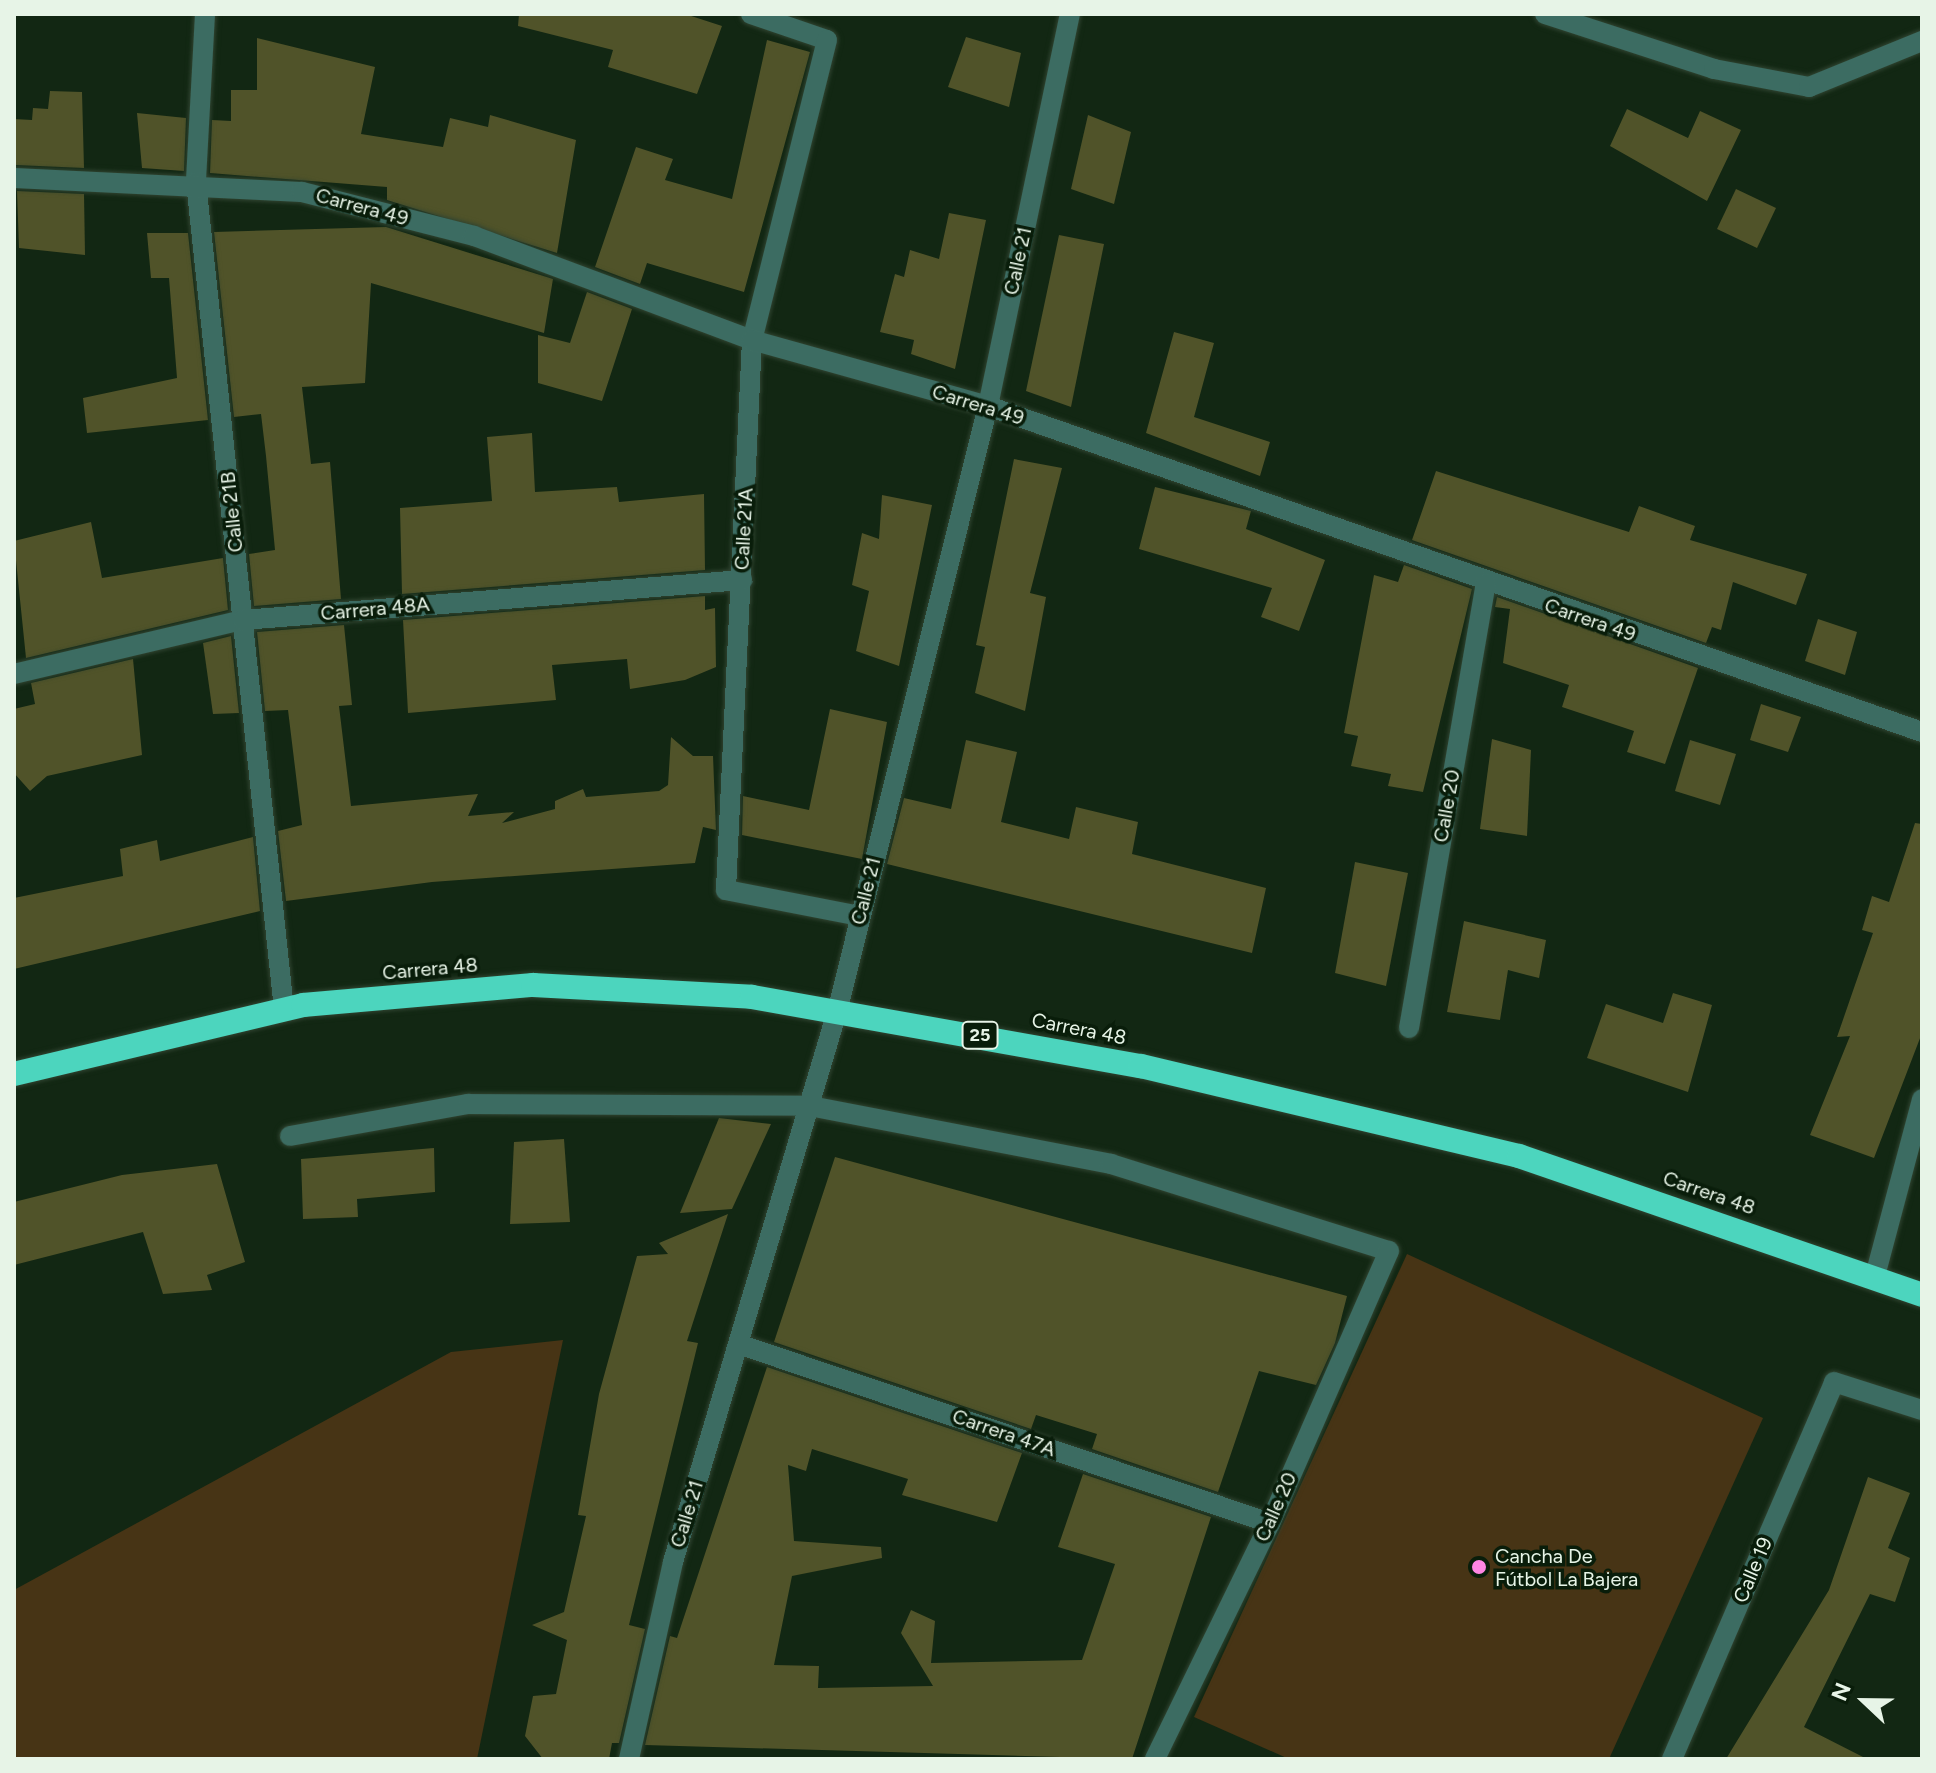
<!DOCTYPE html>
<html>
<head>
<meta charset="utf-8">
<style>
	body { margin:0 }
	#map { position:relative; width:1936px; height:1773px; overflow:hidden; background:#122713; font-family:Figtree,sans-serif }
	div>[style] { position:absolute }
	.green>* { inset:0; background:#473415 }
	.building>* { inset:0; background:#505329 }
	.roads { filter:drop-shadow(0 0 2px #304431) drop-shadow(0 0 2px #304431) }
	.minor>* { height:20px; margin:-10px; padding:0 10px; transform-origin:10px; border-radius:10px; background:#3c6c62 }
	.highway>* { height:24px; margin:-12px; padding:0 12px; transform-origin:12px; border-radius:12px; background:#4cd5be }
	.dots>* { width:22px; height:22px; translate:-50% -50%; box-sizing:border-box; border:4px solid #091d0a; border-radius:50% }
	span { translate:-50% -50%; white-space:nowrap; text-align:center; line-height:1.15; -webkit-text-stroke:7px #091d0a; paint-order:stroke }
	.shield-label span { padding:2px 6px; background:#091d0a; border:2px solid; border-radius:6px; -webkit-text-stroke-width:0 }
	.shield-label { font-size:18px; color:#e7f4e7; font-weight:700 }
	.street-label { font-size:20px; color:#e7f4e7 }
	.poi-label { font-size:20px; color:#e7f4e7 }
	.left { translate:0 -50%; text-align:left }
	.frame { position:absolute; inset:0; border:16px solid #e7f4e7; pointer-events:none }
	.north { position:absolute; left:1824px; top:1661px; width:80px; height:80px; -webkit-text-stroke:6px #091d0a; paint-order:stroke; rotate:292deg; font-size:22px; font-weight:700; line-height:32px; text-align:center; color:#e7f4e7 }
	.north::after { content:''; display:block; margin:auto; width:28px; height:36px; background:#e7f4e7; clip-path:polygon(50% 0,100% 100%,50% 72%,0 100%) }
</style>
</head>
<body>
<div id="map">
	<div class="green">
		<i style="clip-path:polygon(1407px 1254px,1763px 1418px,1609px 1759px,1289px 1759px,1194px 1717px)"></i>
		<i style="clip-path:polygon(563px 1340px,477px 1759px,14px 1759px,14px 1590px,451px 1352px)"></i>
	</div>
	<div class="building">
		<i style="clip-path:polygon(519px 14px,685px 14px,722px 26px,697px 94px,608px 67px,613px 50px,518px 26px)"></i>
		<i style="clip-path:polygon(966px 37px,1021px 53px,1009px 107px,948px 87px)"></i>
		<i style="clip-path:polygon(257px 38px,375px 67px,361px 134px,443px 147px,450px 118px,488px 127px,490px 115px,576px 140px,557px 253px,387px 200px,387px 187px,210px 173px,212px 120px,231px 121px,231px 90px,257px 90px)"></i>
		<i style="clip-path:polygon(767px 40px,810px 52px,744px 292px,647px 263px,640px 284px,595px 267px,636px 147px,673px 159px,665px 180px,732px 199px)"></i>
		<i style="clip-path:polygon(50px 91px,82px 92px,84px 168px,16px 165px,14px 119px,32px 120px,33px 108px,48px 109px)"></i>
		<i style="clip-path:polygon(1627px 109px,1688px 138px,1700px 111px,1741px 130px,1707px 201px,1610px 146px)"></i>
		<i style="clip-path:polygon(137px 113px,186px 118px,184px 171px,142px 168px)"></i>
		<i style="clip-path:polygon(1088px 115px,1131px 132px,1114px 204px,1071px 189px)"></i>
		<i style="clip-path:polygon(1736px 189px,1776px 208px,1757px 248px,1717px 229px)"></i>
		<i style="clip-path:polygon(17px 191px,84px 194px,85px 255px,19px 248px)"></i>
		<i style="clip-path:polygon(949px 213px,986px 220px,955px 369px,911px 354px,914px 340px,880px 332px,895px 274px,904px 277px,910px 250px,939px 259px)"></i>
		<i style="clip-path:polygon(386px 227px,553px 279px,544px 333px,371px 283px,365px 383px,302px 387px,311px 464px,330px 462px,341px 599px,254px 606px,249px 554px,275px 550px,266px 456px,261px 414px,234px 417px,214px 232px)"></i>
		<i style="clip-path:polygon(147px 233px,188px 233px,208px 420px,87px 433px,83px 398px,177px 378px,169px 278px,151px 278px)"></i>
		<i style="clip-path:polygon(1059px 235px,1104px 244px,1071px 407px,1026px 391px)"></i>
		<i style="clip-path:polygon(587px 292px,632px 309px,602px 401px,538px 383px,538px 335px,570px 343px)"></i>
		<i style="clip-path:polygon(1174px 332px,1214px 343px,1194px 417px,1270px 442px,1260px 476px,1146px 433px)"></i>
		<i style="clip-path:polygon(532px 433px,535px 492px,617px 487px,619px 502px,704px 494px,705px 570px,402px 594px,400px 508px,492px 501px,487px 437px)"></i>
		<i style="clip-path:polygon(1014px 459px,1062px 468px,1030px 593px,1046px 597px,1025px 711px,975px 693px,985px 647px,976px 645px)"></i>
		<i style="clip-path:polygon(1436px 471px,1629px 532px,1639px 506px,1695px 526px,1690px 540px,1807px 574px,1796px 605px,1733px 582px,1721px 630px,1712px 627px,1706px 643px,1412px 540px)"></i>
		<i style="clip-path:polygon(1155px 487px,1251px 511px,1246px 529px,1325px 560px,1299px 631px,1261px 617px,1272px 588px,1139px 549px)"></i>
		<i style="clip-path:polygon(882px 495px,932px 505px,899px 666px,856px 651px,869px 591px,852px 585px,862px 533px,879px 539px)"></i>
		<i style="clip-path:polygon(91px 522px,102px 578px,223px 558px,228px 610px,26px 658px,14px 541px)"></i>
		<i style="clip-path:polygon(1404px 565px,1472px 589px,1423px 792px,1388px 786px,1391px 774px,1351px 766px,1358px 736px,1344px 733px,1374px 575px,1398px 582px)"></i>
		<i style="clip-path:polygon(705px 596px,705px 610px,715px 608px,716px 667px,685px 680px,630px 689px,627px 659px,552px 665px,556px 700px,408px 713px,403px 620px)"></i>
		<i style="clip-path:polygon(1497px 597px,1698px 668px,1665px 764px,1627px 752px,1634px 731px,1562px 707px,1569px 685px,1503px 663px,1510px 609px,1495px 607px)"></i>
		<i style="clip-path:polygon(1818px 619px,1857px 632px,1845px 675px,1805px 661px)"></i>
		<i style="clip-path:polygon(344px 625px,352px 705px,339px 706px,351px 806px,478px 794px,468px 816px,514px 812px,502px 823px,555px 809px,555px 801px,583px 789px,586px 797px,659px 791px,668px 785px,671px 737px,693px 756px,713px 756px,716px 830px,703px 827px,695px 863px,432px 882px,286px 901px,278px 831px,302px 825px,288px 710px,265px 711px,257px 632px)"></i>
		<i style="clip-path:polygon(231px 636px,239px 713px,213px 714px,203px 643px)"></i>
		<i style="clip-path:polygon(133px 659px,142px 755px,47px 776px,30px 791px,14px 773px,14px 709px,35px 704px,31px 683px)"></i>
		<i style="clip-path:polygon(1761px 704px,1801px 717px,1788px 752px,1750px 740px)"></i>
		<i style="clip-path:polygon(830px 709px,887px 722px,862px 859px,742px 835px,743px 796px,809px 810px)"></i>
		<i style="clip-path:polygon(1492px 739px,1531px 750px,1527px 836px,1480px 829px)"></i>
		<i style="clip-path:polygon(966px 740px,1017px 752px,1001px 822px,1069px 839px,1076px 807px,1138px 822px,1132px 854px,1266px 888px,1252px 953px,887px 864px,904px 798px,951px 809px)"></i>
		<i style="clip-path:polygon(1690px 740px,1736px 754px,1720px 805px,1675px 791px)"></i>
		<i style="clip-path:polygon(1915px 823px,1922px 824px,1922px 1033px,1874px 1158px,1810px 1135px,1850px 1036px,1837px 1037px,1873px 933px,1862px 930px,1872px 896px,1889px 902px)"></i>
		<i style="clip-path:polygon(253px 837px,260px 911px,14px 969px,14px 898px,123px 876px,120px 849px,157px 840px,160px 861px)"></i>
		<i style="clip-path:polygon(1355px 862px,1408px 873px,1386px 986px,1335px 973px)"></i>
		<i style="clip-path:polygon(1464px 921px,1546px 940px,1539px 978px,1508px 970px,1500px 1020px,1447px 1012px)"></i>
		<i style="clip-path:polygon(1673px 993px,1712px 1005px,1688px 1092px,1587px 1058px,1606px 1004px,1663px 1023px)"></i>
		<i style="clip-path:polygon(719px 1118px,771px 1124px,732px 1209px,680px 1213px)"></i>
		<i style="clip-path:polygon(564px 1139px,570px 1222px,510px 1224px,514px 1142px)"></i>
		<i style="clip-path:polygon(434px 1148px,435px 1192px,357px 1199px,358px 1217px,303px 1219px,301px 1159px)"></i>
		<i style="clip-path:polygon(835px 1157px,1347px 1296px,1335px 1343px,1316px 1385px,1259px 1371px,1218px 1492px,1092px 1449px,1097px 1434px,1036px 1415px,1031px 1429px,774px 1342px)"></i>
		<i style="clip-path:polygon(217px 1164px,245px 1262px,207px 1275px,212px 1290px,163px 1294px,143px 1232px,14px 1265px,14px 1202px,122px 1175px)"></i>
		<i style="clip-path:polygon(728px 1214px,687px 1341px,698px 1343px,629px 1625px,645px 1629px,619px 1743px,612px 1743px,609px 1759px,543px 1759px,525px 1736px,533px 1696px,556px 1694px,567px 1640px,532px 1625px,564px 1612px,586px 1516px,578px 1515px,599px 1394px,637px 1256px,668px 1254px,659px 1243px)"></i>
		<i style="clip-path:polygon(767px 1367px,1022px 1453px,997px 1522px,902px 1495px,908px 1479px,812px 1449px,806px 1471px,788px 1465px,794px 1541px,881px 1547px,882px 1558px,792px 1576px,774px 1665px,819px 1666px,818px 1688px,933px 1686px,901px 1633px,911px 1610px,935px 1621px,931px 1663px,1082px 1660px,1115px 1564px,1058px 1547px,1083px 1474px,1211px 1517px,1132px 1759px,645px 1745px,670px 1636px,677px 1638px)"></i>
		<i style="clip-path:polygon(1868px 1477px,1910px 1493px,1888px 1548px,1910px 1558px,1895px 1602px,1870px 1594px,1804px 1727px,1867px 1759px,1726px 1759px,1829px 1590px)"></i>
	</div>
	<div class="roads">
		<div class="minor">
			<i style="left:205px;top:14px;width:168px;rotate:93.1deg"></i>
			<i style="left:196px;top:182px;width:832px;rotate:83.93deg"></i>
			<i style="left:751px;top:14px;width:80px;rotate:18.9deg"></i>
			<i style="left:827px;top:40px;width:309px;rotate:104deg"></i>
			<i style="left:752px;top:340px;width:551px;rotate:92.71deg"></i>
			<i style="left:726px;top:890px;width:136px;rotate:11deg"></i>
			<i style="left:1545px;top:14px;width:178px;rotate:18deg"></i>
			<i style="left:1714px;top:69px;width:97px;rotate:10.7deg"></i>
			<i style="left:1809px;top:87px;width:122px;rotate:-22.2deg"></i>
			<i style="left:14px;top:178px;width:288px;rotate:2.8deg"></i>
			<i style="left:302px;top:192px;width:178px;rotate:14.3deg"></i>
			<i style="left:474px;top:236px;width:297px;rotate:20.5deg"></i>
			<i style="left:752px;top:340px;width:245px;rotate:15.6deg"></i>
			<i style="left:988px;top:406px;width:989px;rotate:19.24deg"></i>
			<i style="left:14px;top:674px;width:235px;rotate:-13.3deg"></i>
			<i style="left:243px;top:620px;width:501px;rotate:-4.58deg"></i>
			<i style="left:1409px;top:1028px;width:451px;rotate:-80.2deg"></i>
			<i style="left:290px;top:1136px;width:181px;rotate:-10.2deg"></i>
			<i style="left:468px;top:1104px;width:342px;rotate:0.3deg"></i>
			<i style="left:810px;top:1106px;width:307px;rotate:10.9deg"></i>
			<i style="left:1111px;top:1164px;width:291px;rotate:17.4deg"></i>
			<i style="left:1389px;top:1251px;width:297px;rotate:113.6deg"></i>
			<i style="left:1270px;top:1523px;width:263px;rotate:116deg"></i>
			<i style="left:1875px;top:1276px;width:183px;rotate:-75.1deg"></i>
			<i style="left:738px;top:1344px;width:561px;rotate:18.6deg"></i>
			<i style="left:629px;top:1759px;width:202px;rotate:-77.4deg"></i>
			<i style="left:673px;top:1562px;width:574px;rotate:-73.4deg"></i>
			<i style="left:837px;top:1012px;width:625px;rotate:-76.01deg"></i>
			<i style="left:988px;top:406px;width:400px;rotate:-78.2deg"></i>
			<i style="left:1672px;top:1759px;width:410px;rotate:-66.7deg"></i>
			<i style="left:1834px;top:1382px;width:92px;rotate:17.7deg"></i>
		</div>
		<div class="highway">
			<i style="left:14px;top:1074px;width:297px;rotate:-13.4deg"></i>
			<i style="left:303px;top:1005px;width:231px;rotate:-5deg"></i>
			<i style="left:533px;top:985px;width:219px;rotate:3.1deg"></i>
			<i style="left:752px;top:997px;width:395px;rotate:10.1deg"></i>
			<i style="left:1141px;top:1066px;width:389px;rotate:13.4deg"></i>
			<i style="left:1519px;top:1156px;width:426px;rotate:19deg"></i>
		</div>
	</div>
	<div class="dots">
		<i style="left:1479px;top:1567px;background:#fd86e3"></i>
	</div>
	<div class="shield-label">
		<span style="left:980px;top:1035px">25</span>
	</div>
	<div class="street-label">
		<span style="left:362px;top:207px;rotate:15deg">Carrera 49</span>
		<span style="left:1018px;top:261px;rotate:-78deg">Calle 21</span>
		<span style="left:978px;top:405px;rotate:17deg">Carrera 49</span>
		<span style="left:232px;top:512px;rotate:-96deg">Calle 21B</span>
		<span style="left:744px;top:529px;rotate:-87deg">Calle 21A</span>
		<span style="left:375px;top:609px;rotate:-5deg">Carrera 48A</span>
		<span style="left:1590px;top:620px;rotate:19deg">Carrera 49</span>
		<span style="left:1447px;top:806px;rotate:-80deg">Calle 20</span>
		<span style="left:866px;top:891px;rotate:-76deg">Calle 21</span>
		<span style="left:430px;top:969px;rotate:-5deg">Carrera 48</span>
		<span style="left:1079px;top:1029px;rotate:11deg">Carrera 48</span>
		<span style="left:1709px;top:1193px;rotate:19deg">Carrera 48</span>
		<span style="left:1004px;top:1433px;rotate:19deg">Carrera 47A</span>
		<span style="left:1276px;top:1507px;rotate:-66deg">Calle 20</span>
		<span style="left:687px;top:1514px;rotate:-73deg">Calle 21</span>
		<span style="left:1753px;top:1570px;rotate:-67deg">Calle 19</span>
	</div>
	<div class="poi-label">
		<span class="left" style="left:1495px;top:1568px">Cancha De<br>Fútbol La Bajera</span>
	</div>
	<div class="frame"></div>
	<div class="north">N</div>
</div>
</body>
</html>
